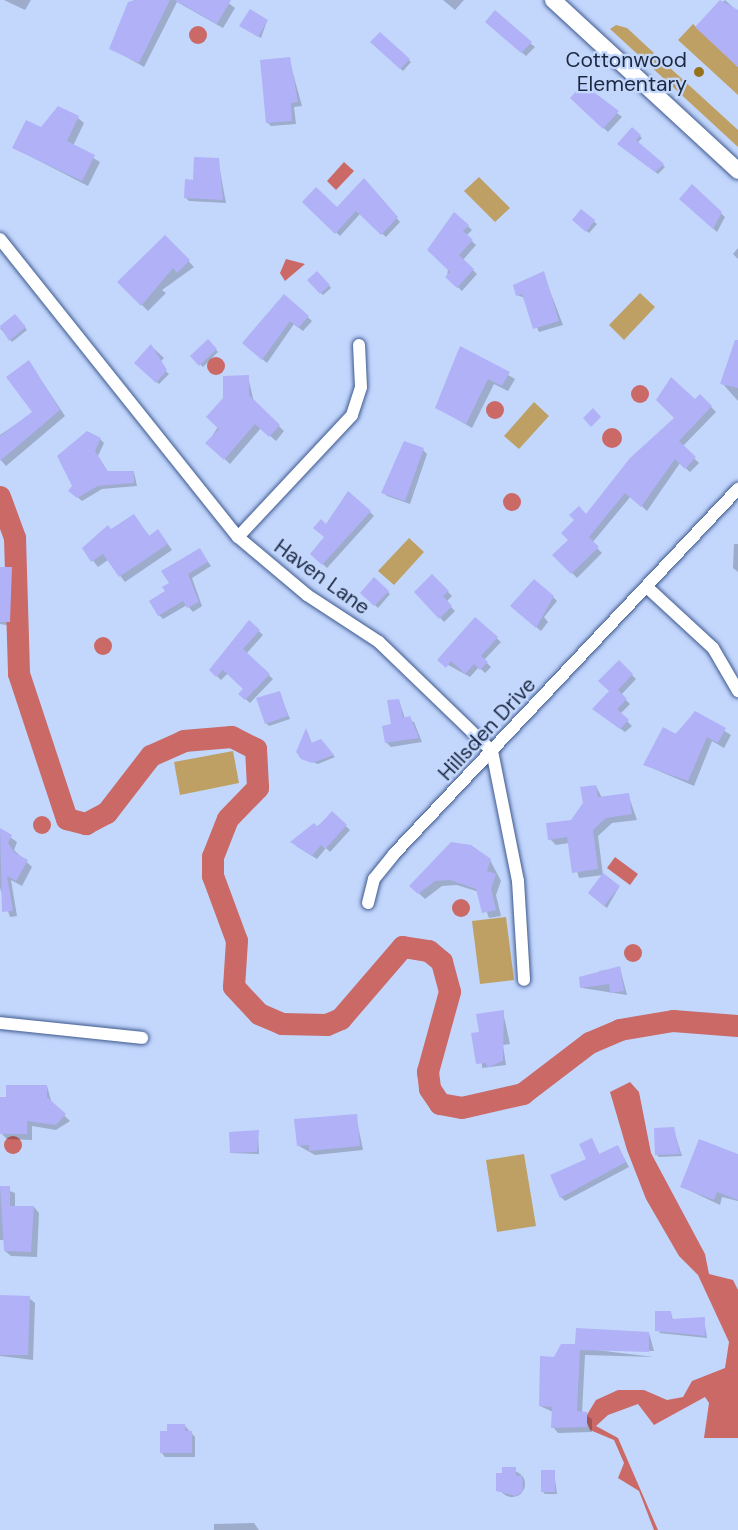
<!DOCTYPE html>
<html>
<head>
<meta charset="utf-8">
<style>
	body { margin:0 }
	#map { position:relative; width:738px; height:1530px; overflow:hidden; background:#c3d7fd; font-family:"DM Sans",sans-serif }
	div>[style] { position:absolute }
	.green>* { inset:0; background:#bea064 }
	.water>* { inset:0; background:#ca6966 }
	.round { border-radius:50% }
	.shadow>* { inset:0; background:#0003 }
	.river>* { height:22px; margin:-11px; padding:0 11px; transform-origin:11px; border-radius:11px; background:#ca6966 }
	.building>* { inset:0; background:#b0b1f7 }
	.roads { filter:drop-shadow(0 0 2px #3e598f) drop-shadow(0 0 2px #3e598f) }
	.minor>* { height:12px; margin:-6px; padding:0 6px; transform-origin:6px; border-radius:6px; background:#fff }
	.secondary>* { height:16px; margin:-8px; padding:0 8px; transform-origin:8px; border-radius:8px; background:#fff }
	.dots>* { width:16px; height:16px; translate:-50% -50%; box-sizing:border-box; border:3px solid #c3d7fd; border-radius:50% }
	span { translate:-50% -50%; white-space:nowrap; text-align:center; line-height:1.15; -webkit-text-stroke:4.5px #c3d7fd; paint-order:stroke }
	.poi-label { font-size:21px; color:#1c2840 }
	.right { translate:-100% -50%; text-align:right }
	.street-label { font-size:21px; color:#1c2840 }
</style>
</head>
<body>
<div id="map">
	<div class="green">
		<i style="clip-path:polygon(693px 24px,738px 67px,738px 95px,678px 40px)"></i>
		<i style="clip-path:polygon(616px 25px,627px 28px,654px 53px,645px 61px,610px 29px)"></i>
		<i style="clip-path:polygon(656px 55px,738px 130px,738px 147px,648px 64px)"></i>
		<i style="clip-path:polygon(479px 177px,510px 208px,495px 222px,464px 191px)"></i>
		<i style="clip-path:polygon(640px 293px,655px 307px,624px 340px,609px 325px)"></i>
		<i style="clip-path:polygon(534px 402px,549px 416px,519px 449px,504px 436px)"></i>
		<i style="clip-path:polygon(409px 538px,424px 552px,394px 585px,378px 571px)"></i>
		<i style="clip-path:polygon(233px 751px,239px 783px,180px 795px,174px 762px)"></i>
		<i style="clip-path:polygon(506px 917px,514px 980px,480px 984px,472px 921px)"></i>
		<i style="clip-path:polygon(524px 1154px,536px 1226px,497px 1232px,486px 1160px)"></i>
	</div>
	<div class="water">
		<i class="round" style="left:189px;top:26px;width:18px;height:18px"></i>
		<i style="clip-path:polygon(344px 162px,354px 171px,336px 190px,327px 181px)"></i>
		<i style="clip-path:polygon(286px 259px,305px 264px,285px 281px,280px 273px)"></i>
		<i class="round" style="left:207px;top:357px;width:18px;height:18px"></i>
		<i class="round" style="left:631px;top:385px;width:18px;height:18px"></i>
		<i class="round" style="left:486px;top:401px;width:18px;height:18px"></i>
		<i class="round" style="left:602px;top:428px;width:20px;height:20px"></i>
		<i class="round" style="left:503px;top:493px;width:18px;height:18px"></i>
		<i class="round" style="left:94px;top:637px;width:18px;height:18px"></i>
		<i class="round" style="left:33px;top:816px;width:18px;height:18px"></i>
		<i style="clip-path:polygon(615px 857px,638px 874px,630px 885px,607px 868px)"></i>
		<i class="round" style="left:452px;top:899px;width:18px;height:18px"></i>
		<i class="round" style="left:624px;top:944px;width:18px;height:18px"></i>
		<i style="clip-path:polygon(630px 1082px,639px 1092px,651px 1153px,705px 1254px,709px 1274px,733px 1280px,738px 1290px,738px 1438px,704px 1438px,709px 1403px,705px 1397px,654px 1425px,638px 1404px,608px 1415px,596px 1426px,618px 1438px,658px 1530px,654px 1530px,639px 1491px,618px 1478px,624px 1463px,614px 1440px,590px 1430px,585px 1418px,596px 1400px,618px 1390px,644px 1390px,667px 1400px,683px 1397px,692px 1381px,725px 1368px,729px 1342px,698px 1275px,679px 1256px,646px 1199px,627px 1150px,610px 1092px)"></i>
		<i class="round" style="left:4px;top:1136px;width:18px;height:18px"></i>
	</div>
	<div class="shadow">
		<i style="clip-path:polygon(4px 0,31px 0,25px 10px)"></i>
		<i style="clip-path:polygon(134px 0,224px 0,235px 8px,223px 28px,177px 2px,144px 67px,111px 48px)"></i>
		<i style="clip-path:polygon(443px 0,464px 0,455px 10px)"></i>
		<i style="clip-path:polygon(725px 0,738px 12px,738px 66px,697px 27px)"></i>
		<i style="clip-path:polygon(267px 21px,261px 38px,244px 28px)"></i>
		<i style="clip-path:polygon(491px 26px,530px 43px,535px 47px,526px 56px)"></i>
		<i style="clip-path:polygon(380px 34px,411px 62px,403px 71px,372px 42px)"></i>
		<i style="clip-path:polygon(289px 59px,302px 106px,294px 107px,296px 124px,271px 126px,267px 122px)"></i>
		<i style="clip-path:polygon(583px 86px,622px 117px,608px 132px,572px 98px)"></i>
		<i style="clip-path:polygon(78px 118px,84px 123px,73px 146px,100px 162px,88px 186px,14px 148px,42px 129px)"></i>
		<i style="clip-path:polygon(632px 129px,642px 138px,637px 143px,665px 167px,658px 174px,621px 146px)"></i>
		<i style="clip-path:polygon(218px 160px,226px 203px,189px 201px,185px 197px,194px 181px)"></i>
		<i style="clip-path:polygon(367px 184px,400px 222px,386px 237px,360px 214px,340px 236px,305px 202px,337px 209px)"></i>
		<i style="clip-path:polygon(692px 187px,725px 217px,717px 232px,681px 199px)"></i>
		<i style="clip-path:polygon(581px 211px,597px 224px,589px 233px,576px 222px)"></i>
		<i style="clip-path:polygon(455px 214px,472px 230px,466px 236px,476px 245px,463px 260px,477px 274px,462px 291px,447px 277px)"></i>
		<i style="clip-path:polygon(165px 237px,194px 267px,162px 290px,166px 293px,148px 311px,119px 282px)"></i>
		<i style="clip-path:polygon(738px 248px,738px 259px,733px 254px)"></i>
		<i style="clip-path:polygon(317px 273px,331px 288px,323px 295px,309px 280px)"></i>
		<i style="clip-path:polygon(543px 273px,563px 325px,539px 332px,525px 298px,517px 295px)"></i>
		<i style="clip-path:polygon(284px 296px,312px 321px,303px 331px,294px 324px,267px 363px,248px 347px)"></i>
		<i style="clip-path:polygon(15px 316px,27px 330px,12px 342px,0 328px)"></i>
		<i style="clip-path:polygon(208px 341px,218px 352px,203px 367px,192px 356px)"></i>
		<i style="clip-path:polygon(151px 346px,164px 358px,158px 364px,169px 374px,159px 384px,136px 363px)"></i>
		<i style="clip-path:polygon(461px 348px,515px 379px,508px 391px,494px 384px,472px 428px,436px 407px)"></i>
		<i style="clip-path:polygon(738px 356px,738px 401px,722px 383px)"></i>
		<i style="clip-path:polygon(29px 362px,65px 416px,6px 466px,0 459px,0 435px,34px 412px)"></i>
		<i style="clip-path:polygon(248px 377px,254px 402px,284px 431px,276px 441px,261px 428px,230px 464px,208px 443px)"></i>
		<i style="clip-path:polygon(700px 396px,716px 412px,682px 447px,699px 463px,690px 472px,680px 463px,647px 511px,631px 496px,592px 543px,602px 553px,577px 578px,555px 555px)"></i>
		<i style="clip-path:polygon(100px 439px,104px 443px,98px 456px,108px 472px,134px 472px,137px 486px,102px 489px,82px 501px,74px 494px)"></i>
		<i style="clip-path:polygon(423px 450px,427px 454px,410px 504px,387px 496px,383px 492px)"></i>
		<i style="clip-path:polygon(370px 512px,374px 516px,327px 568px,312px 554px,326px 537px,326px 526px)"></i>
		<i style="clip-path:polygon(134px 516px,150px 537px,163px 537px,172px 550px,125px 582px,108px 560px,98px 567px,84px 549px)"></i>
		<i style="clip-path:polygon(734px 544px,738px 544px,738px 572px,733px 568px)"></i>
		<i style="clip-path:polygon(200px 550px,211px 566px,192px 578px,202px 606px,193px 612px,187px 605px,163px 619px,159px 615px,171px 584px)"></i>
		<i style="clip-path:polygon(0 568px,15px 573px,13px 626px,0 624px)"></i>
		<i style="clip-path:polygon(432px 576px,452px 596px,446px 602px,455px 611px,444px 622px,416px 592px)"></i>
		<i style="clip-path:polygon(374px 579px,390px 594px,378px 608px,362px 593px)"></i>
		<i style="clip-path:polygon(553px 597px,557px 601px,544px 617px,548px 622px,541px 631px,516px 610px)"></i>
		<i style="clip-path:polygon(475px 619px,501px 642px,484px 660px,491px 667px,485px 673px,479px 667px,470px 677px,439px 660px)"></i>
		<i style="clip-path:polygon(249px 622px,263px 635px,246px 654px,273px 679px,250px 703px,240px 694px,245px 689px,228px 673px,221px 680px,211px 670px)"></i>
		<i style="clip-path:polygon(619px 662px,636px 679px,621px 695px,630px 704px,620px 714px,632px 726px,625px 732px,594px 709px,611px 692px)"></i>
		<i style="clip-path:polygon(279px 692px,290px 719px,269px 726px,266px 723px)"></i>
		<i style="clip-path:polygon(399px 700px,405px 719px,414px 722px,422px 742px,391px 747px,386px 742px)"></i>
		<i style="clip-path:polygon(696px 713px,731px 735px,724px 748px,712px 741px,694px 786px,645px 765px)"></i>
		<i style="clip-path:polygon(307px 731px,312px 744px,320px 741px,335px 757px,318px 764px,302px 758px)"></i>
		<i style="clip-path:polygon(596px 786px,602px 798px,628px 794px,637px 820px,612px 823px,598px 836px,603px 875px,579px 878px,569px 843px,556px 845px,550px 839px,572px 821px)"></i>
		<i style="clip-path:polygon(332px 813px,350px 830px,330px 852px,326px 848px,317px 859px,296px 846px)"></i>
		<i style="clip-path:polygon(0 830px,17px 842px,14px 850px,32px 867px,22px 886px,11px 880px,17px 916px,10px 917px,0 888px)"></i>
		<i style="clip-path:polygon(490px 860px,501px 881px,496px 895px,501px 916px,489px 918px,479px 892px,457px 885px,442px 886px,425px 899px,411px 886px)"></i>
		<i style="clip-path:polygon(619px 887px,607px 908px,592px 896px)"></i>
		<i style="clip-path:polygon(620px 968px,627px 995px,582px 988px,600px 971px)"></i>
		<i style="clip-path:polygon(503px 1012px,510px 1044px,503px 1045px,506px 1065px,482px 1068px,481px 1033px)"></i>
		<i style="clip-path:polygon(47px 1086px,52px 1104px,70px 1121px,56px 1130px,32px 1126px,32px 1140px,7px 1139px,0 1132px,0 1101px)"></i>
		<i style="clip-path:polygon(356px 1116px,363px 1150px,315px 1155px,299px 1146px)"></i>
		<i style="clip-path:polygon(673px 1128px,682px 1156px,659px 1157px,657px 1155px)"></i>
		<i style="clip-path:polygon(258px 1132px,259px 1154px,231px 1153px)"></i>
		<i style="clip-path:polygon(591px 1140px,600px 1155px,618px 1147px,629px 1167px,565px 1201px,561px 1197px,588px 1160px)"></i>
		<i style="clip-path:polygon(738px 1155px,738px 1201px,722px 1197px,720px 1205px,682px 1187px)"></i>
		<i style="clip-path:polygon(0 1187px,15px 1193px,15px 1207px,34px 1207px,39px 1213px,37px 1257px,11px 1256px,5px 1251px,5px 1240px,0 1240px)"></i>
		<i style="clip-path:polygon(0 1297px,29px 1298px,35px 1303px,33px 1360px,0 1356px)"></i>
		<i style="clip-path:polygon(671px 1313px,673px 1320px,704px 1319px,707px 1338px,659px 1333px)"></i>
		<i style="clip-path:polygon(649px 1333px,654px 1351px,580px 1348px,654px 1357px,585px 1355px,582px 1413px,592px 1419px,592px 1432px,558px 1433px,553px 1427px,553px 1412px,540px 1406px,555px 1359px,576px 1346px)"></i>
		<i style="clip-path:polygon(185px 1426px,195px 1437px,195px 1457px,165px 1457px,161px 1452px,169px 1433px)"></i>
		<i class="round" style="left:499px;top:1471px;width:26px;height:26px"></i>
		<i style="clip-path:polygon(554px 1472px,557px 1494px,545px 1494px,542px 1491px)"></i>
		<i style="clip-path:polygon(254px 1523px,259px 1530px,214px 1530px,214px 1524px)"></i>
	</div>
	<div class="river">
		<i style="left:0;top:497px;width:44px;rotate:69.9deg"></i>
		<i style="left:15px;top:538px;width:136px;rotate:88.3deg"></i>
		<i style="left:19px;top:674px;width:153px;rotate:71.7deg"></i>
		<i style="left:67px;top:819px;width:20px;rotate:15deg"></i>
		<i style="left:86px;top:824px;width:24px;rotate:-28deg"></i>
		<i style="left:107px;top:813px;width:72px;rotate:-52.3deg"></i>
		<i style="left:151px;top:756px;width:36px;rotate:-24deg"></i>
		<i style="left:184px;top:741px;width:48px;rotate:-4.8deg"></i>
		<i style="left:232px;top:737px;width:27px;rotate:27deg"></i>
		<i style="left:256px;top:749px;width:39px;rotate:87deg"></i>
		<i style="left:258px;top:788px;width:43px;rotate:134.1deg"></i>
		<i style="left:228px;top:819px;width:41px;rotate:111.5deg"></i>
		<i style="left:213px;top:857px;width:19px;rotate:90deg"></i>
		<i style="left:213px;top:876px;width:69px;rotate:69.7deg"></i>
		<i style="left:237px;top:941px;width:46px;rotate:93.7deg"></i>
		<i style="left:234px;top:987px;width:37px;rotate:47deg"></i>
		<i style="left:259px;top:1014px;width:25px;rotate:23deg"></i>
		<i style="left:282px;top:1024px;width:45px;rotate:1.3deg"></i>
		<i style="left:327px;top:1025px;width:15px;rotate:-23deg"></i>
		<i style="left:341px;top:1019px;width:95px;rotate:-49.3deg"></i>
		<i style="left:403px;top:947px;width:26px;rotate:9deg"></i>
		<i style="left:429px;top:951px;width:17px;rotate:40deg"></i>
		<i style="left:442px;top:962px;width:31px;rotate:75deg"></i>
		<i style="left:450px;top:992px;width:83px;rotate:105.4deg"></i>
		<i style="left:428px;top:1072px;width:17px;rotate:83deg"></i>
		<i style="left:430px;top:1089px;width:18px;rotate:56deg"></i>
		<i style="left:440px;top:1104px;width:22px;rotate:10deg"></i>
		<i style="left:462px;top:1108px;width:63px;rotate:-12.9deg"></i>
		<i style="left:523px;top:1094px;width:84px;rotate:-37.3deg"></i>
		<i style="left:590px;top:1043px;width:33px;rotate:-23deg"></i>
		<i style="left:620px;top:1030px;width:54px;rotate:-9.6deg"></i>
		<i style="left:673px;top:1021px;width:65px;rotate:4.4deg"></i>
	</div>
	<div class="building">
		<i style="clip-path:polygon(135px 0,170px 0,139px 63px,109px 49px,128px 2px)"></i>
		<i style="clip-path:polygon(174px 0,231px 0,217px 24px)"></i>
		<i style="clip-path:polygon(720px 0,738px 10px,738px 67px,695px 27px)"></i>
		<i style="clip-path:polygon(250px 9px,268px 20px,258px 37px,239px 26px)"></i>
		<i style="clip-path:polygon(495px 10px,532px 42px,521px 53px,485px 22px)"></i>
		<i style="clip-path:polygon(380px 32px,410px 59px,400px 69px,370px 42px)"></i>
		<i style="clip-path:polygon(290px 57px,298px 102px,291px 103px,292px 121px,266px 123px,260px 60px)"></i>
		<i style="clip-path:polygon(583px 84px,619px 111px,603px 129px,570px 98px)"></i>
		<i style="clip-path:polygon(58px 106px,79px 116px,67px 141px,95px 155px,82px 181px,12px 148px,26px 120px,41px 127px)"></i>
		<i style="clip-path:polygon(632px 127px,641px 135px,636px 140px,664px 164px,655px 172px,617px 144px)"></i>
		<i style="clip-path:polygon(194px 157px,219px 158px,223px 200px,184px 198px,185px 179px,193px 180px)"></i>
		<i style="clip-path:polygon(364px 178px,398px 217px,381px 235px,356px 211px,335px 234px,302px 202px,316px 187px,337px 207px)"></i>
		<i style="clip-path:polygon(692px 184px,722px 212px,713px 229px,679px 199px)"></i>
		<i style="clip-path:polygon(581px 209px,595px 220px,586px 232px,572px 220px)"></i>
		<i style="clip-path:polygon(454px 212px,469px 225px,463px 231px,473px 240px,459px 255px,474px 269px,457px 288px,445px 277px,450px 272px,427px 250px)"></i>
		<i style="clip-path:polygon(165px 235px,190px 260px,177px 273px,173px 268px,141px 306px,117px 282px)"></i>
		<i style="clip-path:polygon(317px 271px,330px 285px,320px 294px,307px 280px)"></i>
		<i style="clip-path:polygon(544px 271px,559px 321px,533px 329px,522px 294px,516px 296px,513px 285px)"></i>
		<i style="clip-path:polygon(284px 294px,309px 316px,298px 328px,290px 321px,262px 360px,242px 343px)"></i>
		<i style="clip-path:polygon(15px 314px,26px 327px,9px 341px,0 326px)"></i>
		<i style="clip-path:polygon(208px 339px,217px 349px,199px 366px,190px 356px)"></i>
		<i style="clip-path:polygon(735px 340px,738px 340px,738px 388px,720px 384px)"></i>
		<i style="clip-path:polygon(151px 344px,167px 370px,156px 383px,134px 363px)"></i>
		<i style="clip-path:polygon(460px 346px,510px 372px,502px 386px,488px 379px,466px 424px,435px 408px)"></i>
		<i style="clip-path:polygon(29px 360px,60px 410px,0 461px,0 436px,32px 412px,6px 377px)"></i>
		<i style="clip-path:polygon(249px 375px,249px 395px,280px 425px,269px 437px,255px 424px,224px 460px,205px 443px,219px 429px,206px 417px,223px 398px,223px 376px)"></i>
		<i style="clip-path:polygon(671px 377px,695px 399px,700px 394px,712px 406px,679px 441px,696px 457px,685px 469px,675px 459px,641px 507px,625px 493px,589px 537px,599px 547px,571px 574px,552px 555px,568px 540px,561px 533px,574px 520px,569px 515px,579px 506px,586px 514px,630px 458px,674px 418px,656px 400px)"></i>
		<i style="clip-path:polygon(593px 408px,601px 417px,591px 427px,583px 418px)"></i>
		<i style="clip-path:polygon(87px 431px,101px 438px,95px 451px,107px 471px,134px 471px,134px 483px,98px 486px,77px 498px,68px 491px,72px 486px,57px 456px)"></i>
		<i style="clip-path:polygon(404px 441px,424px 448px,405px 501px,381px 493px)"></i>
		<i style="clip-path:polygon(348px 491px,371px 511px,322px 565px,310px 554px,324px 537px,313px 528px,321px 519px,326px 524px)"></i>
		<i style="clip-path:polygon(134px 514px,149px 536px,158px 529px,168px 544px,119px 577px,103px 554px,91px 562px,82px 548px,108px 525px,111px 529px)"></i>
		<i style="clip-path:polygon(200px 548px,208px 562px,188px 574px,199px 602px,187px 608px,183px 601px,158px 616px,149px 601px,165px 591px,162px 587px,169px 583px,161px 571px)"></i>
		<i style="clip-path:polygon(0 567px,12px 567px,10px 622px,0 622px)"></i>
		<i style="clip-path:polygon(432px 574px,449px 591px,443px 596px,452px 606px,439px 619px,414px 592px)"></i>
		<i style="clip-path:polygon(374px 577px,389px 591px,374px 606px,360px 593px)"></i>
		<i style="clip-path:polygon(534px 579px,554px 596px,536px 628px,510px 606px)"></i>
		<i style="clip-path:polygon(475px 617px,498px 637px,481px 656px,488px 662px,480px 670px,474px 664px,465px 674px,451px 661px,446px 668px,437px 660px)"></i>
		<i style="clip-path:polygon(249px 620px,260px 630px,243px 649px,270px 674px,245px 700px,238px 694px,243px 689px,223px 670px,216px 677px,209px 670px)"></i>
		<i style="clip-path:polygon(619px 660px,633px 674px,618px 690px,627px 699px,617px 709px,629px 720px,620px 729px,592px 709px,609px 691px,598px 681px)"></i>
		<i style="clip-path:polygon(280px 691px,288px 716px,265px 724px,256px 698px)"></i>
		<i style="clip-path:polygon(399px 699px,403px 718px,410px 716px,419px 738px,385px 743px,382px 726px,391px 724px,387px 700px)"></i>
		<i style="clip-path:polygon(695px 711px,726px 728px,718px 743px,707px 737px,688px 781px,643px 765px,663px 727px,676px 734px)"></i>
		<i style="clip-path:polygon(306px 728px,311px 743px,321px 739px,334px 755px,312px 763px,301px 759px,296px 752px)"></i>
		<i style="clip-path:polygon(596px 785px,598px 797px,629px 793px,632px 814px,606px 818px,593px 830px,598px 869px,572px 873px,567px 837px,548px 840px,546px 823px,571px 820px,583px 803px,580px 787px)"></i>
		<i style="clip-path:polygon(332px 811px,347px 825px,325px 849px,321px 845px,312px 856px,290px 842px,314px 823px,318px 827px)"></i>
		<i style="clip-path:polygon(0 828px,12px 835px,8px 843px,15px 853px,28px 860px,16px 881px,7px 876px,13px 911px,2px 912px)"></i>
		<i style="clip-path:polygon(451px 842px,471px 845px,491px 859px,487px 871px,496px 874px,491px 889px,496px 910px,482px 913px,476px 889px,450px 880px,435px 881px,418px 894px,409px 886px)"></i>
		<i style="clip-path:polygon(603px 873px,620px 886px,604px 906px,588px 893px)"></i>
		<i style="clip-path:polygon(620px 966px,624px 991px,610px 993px,609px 984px,580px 988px,579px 977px)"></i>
		<i style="clip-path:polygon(504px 1010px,503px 1061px,487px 1068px,486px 1063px,476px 1064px,471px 1033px,479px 1032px,476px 1014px)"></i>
		<i style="clip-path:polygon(6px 1085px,47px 1085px,47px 1097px,66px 1114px,56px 1125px,27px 1121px,27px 1134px,0 1134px,0 1097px,6px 1097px)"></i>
		<i style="clip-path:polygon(357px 1114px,360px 1146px,309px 1151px,309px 1145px,297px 1146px,294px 1119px)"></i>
		<i style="clip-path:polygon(674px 1127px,680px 1154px,655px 1155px,654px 1128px)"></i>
		<i style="clip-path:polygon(259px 1130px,257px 1152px,230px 1153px,229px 1132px)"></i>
		<i style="clip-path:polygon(592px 1138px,599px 1154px,618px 1145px,626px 1162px,560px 1198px,550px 1175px,586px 1159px,579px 1144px)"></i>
		<i style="clip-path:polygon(699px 1139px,738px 1154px,738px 1200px,717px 1192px,714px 1200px,680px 1187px)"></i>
		<i style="clip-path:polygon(0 1186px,10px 1186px,10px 1206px,34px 1206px,31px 1252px,4px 1251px)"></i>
		<i style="clip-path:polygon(0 1295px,30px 1296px,28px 1355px,0 1355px)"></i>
		<i style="clip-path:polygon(655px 1311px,671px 1311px,672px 1319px,705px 1317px,705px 1336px,655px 1331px)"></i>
		<i style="clip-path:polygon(576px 1328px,649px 1332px,649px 1352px,580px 1350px,577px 1411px,587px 1412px,587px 1427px,551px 1428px,552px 1407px,539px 1406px,540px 1356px,554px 1357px,561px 1344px,575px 1344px)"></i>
		<i style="clip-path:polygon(167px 1424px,185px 1424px,185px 1431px,192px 1431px,192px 1453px,160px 1453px,160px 1431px,167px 1431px)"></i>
		<i style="clip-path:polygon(502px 1467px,516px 1467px,516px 1476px,522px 1475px,523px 1491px,516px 1496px,496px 1491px,496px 1473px,502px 1473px)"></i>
		<i style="clip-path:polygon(541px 1470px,555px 1470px,555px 1492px,541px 1492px)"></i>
	</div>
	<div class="roads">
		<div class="minor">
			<i style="left:0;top:239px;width:381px;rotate:51.4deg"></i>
			<i style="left:238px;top:537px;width:90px;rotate:40deg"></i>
			<i style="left:307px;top:595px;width:86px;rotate:33.1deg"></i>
			<i style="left:379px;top:642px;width:157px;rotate:44deg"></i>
			<i style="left:492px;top:751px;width:133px;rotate:78.7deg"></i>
			<i style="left:518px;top:881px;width:99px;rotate:86.5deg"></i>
			<i style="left:238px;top:537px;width:167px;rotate:-46.9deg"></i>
			<i style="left:352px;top:415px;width:29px;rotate:-72deg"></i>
			<i style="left:361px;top:387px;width:42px;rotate:-92.7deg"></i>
			<i style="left:649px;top:589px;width:87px;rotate:42.7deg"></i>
			<i style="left:713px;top:648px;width:50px;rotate:59.8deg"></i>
			<i style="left:368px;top:903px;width:25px;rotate:-76deg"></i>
			<i style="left:374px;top:879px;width:32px;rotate:-51deg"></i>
			<i style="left:394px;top:854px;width:502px;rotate:-46.7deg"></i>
			<i style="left:0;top:1023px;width:143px;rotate:6deg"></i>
		</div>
		<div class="secondary">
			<i style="left:553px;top:0;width:252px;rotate:42.7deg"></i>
		</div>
	</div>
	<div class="dots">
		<i style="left:699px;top:72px;background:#97721c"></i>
	</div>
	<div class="poi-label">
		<span class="right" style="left:687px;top:72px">Cottonwood<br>Elementary</span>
	</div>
	<div class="street-label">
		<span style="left:322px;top:577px;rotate:36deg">Haven Lane</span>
		<span style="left:487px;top:729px;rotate:-47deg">Hillsden Drive</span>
	</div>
</div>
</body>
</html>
